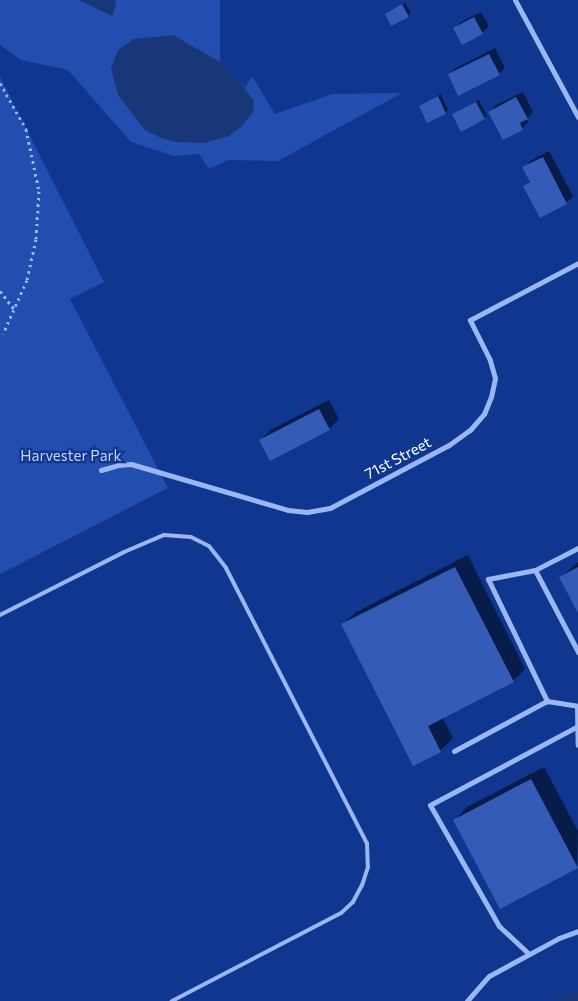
<!DOCTYPE html>
<html>
<head>
<meta charset="utf-8">
<style>
	body { margin:0 }
	#map { position:relative; width:578px; height:1001px; overflow:hidden; background:#10368f; font-family:Commissioner,sans-serif }
	div>[style] { position:absolute }
	.green>* { inset:0; background:#214eaf }
	.water>* { inset:0; background:#193679 }
	.shadow>* { inset:0; background:#0007 }
	.building>* { inset:0; background:#345cb7 }
	.path>* { height:3px; margin-top:-1.5px; transform-origin:0; background:repeating-linear-gradient(90deg,#9ab6f3 0 2.5px,transparent 0 6.5px) }
	.service>* { height:4px; margin:-2px; padding:0 2px; transform-origin:2px; border-radius:2px; background:#9ab6f3 }
	.minor>* { height:5px; margin:-2.5px; padding:0 2.5px; transform-origin:2.5px; border-radius:2.5px; background:#9ab6f3 }
	span { translate:-50% -50%; white-space:nowrap; text-align:center; line-height:1.15; -webkit-text-stroke:4.5px #10368f; paint-order:stroke }
	.park-label { font-size:15px; color:#c1d4fd }
	.street-label { font-size:15px; color:#fff }
</style>
</head>
<body>
<div id="map">
	<div class="green">
		<i style="clip-path:polygon(0 0,220px 0,220px 62px,245px 88px,252px 76px,275px 114px,332px 94px,402px 93px,278px 161px,229px 160px,209px 169px,199px 154px,174px 156px,131px 142px,68px 70px,21px 60px,0 45px)"></i>
		<i style="clip-path:polygon(0 77px,104px 282px,70px 299px,168px 488px,0 574px)"></i>
	</div>
	<div class="water">
		<i style="clip-path:polygon(79px 0,115px 0,116px 5px,112px 16px)"></i>
		<i style="clip-path:polygon(173px 35px,220px 62px,245px 89px,254px 101px,253px 112px,242px 126px,229px 136px,204px 143px,176px 142px,161px 138px,145px 130px,118px 95px,111px 68px,118px 50px,134px 39px)"></i>
		<i style="clip-path:polygon(578px 991px,578px 1001px,553px 1001px)"></i>
	</div>
	<div class="shadow">
		<i style="clip-path:polygon(405px 3px,411px 13px,408px 16px,386px 14px)"></i>
		<i style="clip-path:polygon(481px 12px,489px 26px,482px 33px,454px 29px,461px 22px)"></i>
		<i style="clip-path:polygon(495px 48px,505px 68px,499px 74px,449px 74px,456px 68px)"></i>
		<i style="clip-path:polygon(523px 92px,533px 112px,527px 119px,528px 122px,522px 129px,490px 112px,496px 105px)"></i>
		<i style="clip-path:polygon(441px 94px,448px 110px,445px 113px,420px 106px)"></i>
		<i style="clip-path:polygon(479px 100px,487px 116px,484px 118px,454px 114px)"></i>
		<i style="clip-path:polygon(549px 151px,573px 196px,566px 203px,540px 216px,525px 186px,530px 180px,524px 168px,530px 161px)"></i>
		<i style="clip-path:polygon(329px 400px,339px 419px,329px 429px,261px 440px,270px 430px)"></i>
		<i style="clip-path:polygon(468px 555px,525px 669px,513px 681px,442px 717px,453px 738px,440px 751px,343px 624px,356px 612px)"></i>
		<i style="clip-path:polygon(578px 562px,578px 610px,561px 577px)"></i>
		<i style="clip-path:polygon(544px 767px,578px 831px,577px 867px,455px 820px,467px 807px)"></i>
	</div>
	<div class="building">
		<i style="clip-path:polygon(402px 4px,409px 17px,391px 26px,385px 14px)"></i>
		<i style="clip-path:polygon(474px 17px,483px 34px,462px 45px,453px 28px)"></i>
		<i style="clip-path:polygon(489px 54px,500px 75px,458px 96px,448px 74px)"></i>
		<i style="clip-path:polygon(438px 96px,446px 114px,427px 123px,419px 106px)"></i>
		<i style="clip-path:polygon(516px 97px,528px 119px,520px 123px,523px 130px,503px 140px,488px 112px)"></i>
		<i style="clip-path:polygon(476px 102px,485px 119px,461px 132px,452px 114px)"></i>
		<i style="clip-path:polygon(543px 157px,567px 204px,540px 218px,523px 186px,530px 182px,522px 167px)"></i>
		<i style="clip-path:polygon(319px 409px,330px 430px,270px 461px,259px 440px)"></i>
		<i style="clip-path:polygon(455px 567px,514px 682px,428px 726px,441px 752px,413px 766px,341px 624px)"></i>
		<i style="clip-path:polygon(578px 567px,578px 613px,559px 577px)"></i>
		<i style="clip-path:polygon(531px 779px,578px 868px,500px 909px,453px 820px)"></i>
	</div>
	<div class="path">
		<i style="left:0;top:83px;width:53px;rotate:60.5deg"></i>
		<i style="left:26px;top:129px;width:63px;rotate:78.2deg"></i>
		<i style="left:39px;top:191px;width:48px;rotate:93.6deg"></i>
		<i style="left:36px;top:239px;width:42px;rotate:102.4deg"></i>
		<i style="left:27px;top:280px;width:59px;rotate:114deg"></i>
		<i style="left:0;top:291px;width:24px;rotate:52deg"></i>
	</div>
	<div class="service">
		<i style="left:0;top:615px;width:139px;rotate:-26.9deg"></i>
		<i style="left:124px;top:552px;width:43px;rotate:-23deg"></i>
		<i style="left:164px;top:535px;width:27px;rotate:4deg"></i>
		<i style="left:191px;top:537px;width:20px;rotate:27deg"></i>
		<i style="left:209px;top:546px;width:28px;rotate:52deg"></i>
		<i style="left:226px;top:568px;width:309px;rotate:62.9deg"></i>
		<i style="left:367px;top:843px;width:24px;rotate:88deg"></i>
		<i style="left:368px;top:867px;width:19px;rotate:108deg"></i>
		<i style="left:362px;top:885px;width:19px;rotate:118deg"></i>
		<i style="left:353px;top:902px;width:16px;rotate:137deg"></i>
		<i style="left:341px;top:913px;width:191px;rotate:152.5deg"></i>
	</div>
	<div class="minor">
		<i style="left:515px;top:0;width:133px;rotate:61.7deg"></i>
		<i style="left:101px;top:470px;width:18px;rotate:-16deg"></i>
		<i style="left:118px;top:465px;width:13px;rotate:-4deg"></i>
		<i style="left:131px;top:464px;width:164px;rotate:16.3deg"></i>
		<i style="left:288px;top:510px;width:19px;rotate:6deg"></i>
		<i style="left:307px;top:512px;width:23px;rotate:-10deg"></i>
		<i style="left:330px;top:508px;width:135px;rotate:-27.9deg"></i>
		<i style="left:449px;top:445px;width:26px;rotate:-36deg"></i>
		<i style="left:470px;top:430px;width:21px;rotate:-49deg"></i>
		<i style="left:484px;top:414px;width:18px;rotate:-68deg"></i>
		<i style="left:491px;top:397px;width:19px;rotate:-78deg"></i>
		<i style="left:495px;top:378px;width:19px;rotate:-106deg"></i>
		<i style="left:490px;top:360px;width:45px;rotate:-116.6deg"></i>
		<i style="left:470px;top:320px;width:122px;rotate:-27.8deg"></i>
		<i style="left:578px;top:548px;width:48px;rotate:152.9deg"></i>
		<i style="left:535px;top:570px;width:93px;rotate:62.3deg"></i>
		<i style="left:535px;top:570px;width:48px;rotate:169.2deg"></i>
		<i style="left:488px;top:579px;width:136px;rotate:64.2deg"></i>
		<i style="left:547px;top:701px;width:31px;rotate:9deg"></i>
		<i style="left:577px;top:706px;width:39px;rotate:89deg"></i>
		<i style="left:454px;top:751px;width:106px;rotate:-28.3deg"></i>
		<i style="left:529px;top:954px;width:41px;rotate:-137deg"></i>
		<i style="left:499px;top:926px;width:139px;rotate:-119.7deg"></i>
		<i style="left:430px;top:805px;width:168px;rotate:-28.1deg"></i>
		<i style="left:467px;top:1001px;width:33px;rotate:-49deg"></i>
		<i style="left:489px;top:976px;width:80px;rotate:-28.5deg"></i>
		<i style="left:559px;top:938px;width:20px;rotate:-20deg"></i>
	</div>
	<div class="park-label">
		<span style="left:71px;top:456px">Harvester Park</span>
	</div>
	<div class="street-label">
		<span style="left:398px;top:458px;rotate:-28deg">71st Street</span>
	</div>
</div>
</body>
</html>
